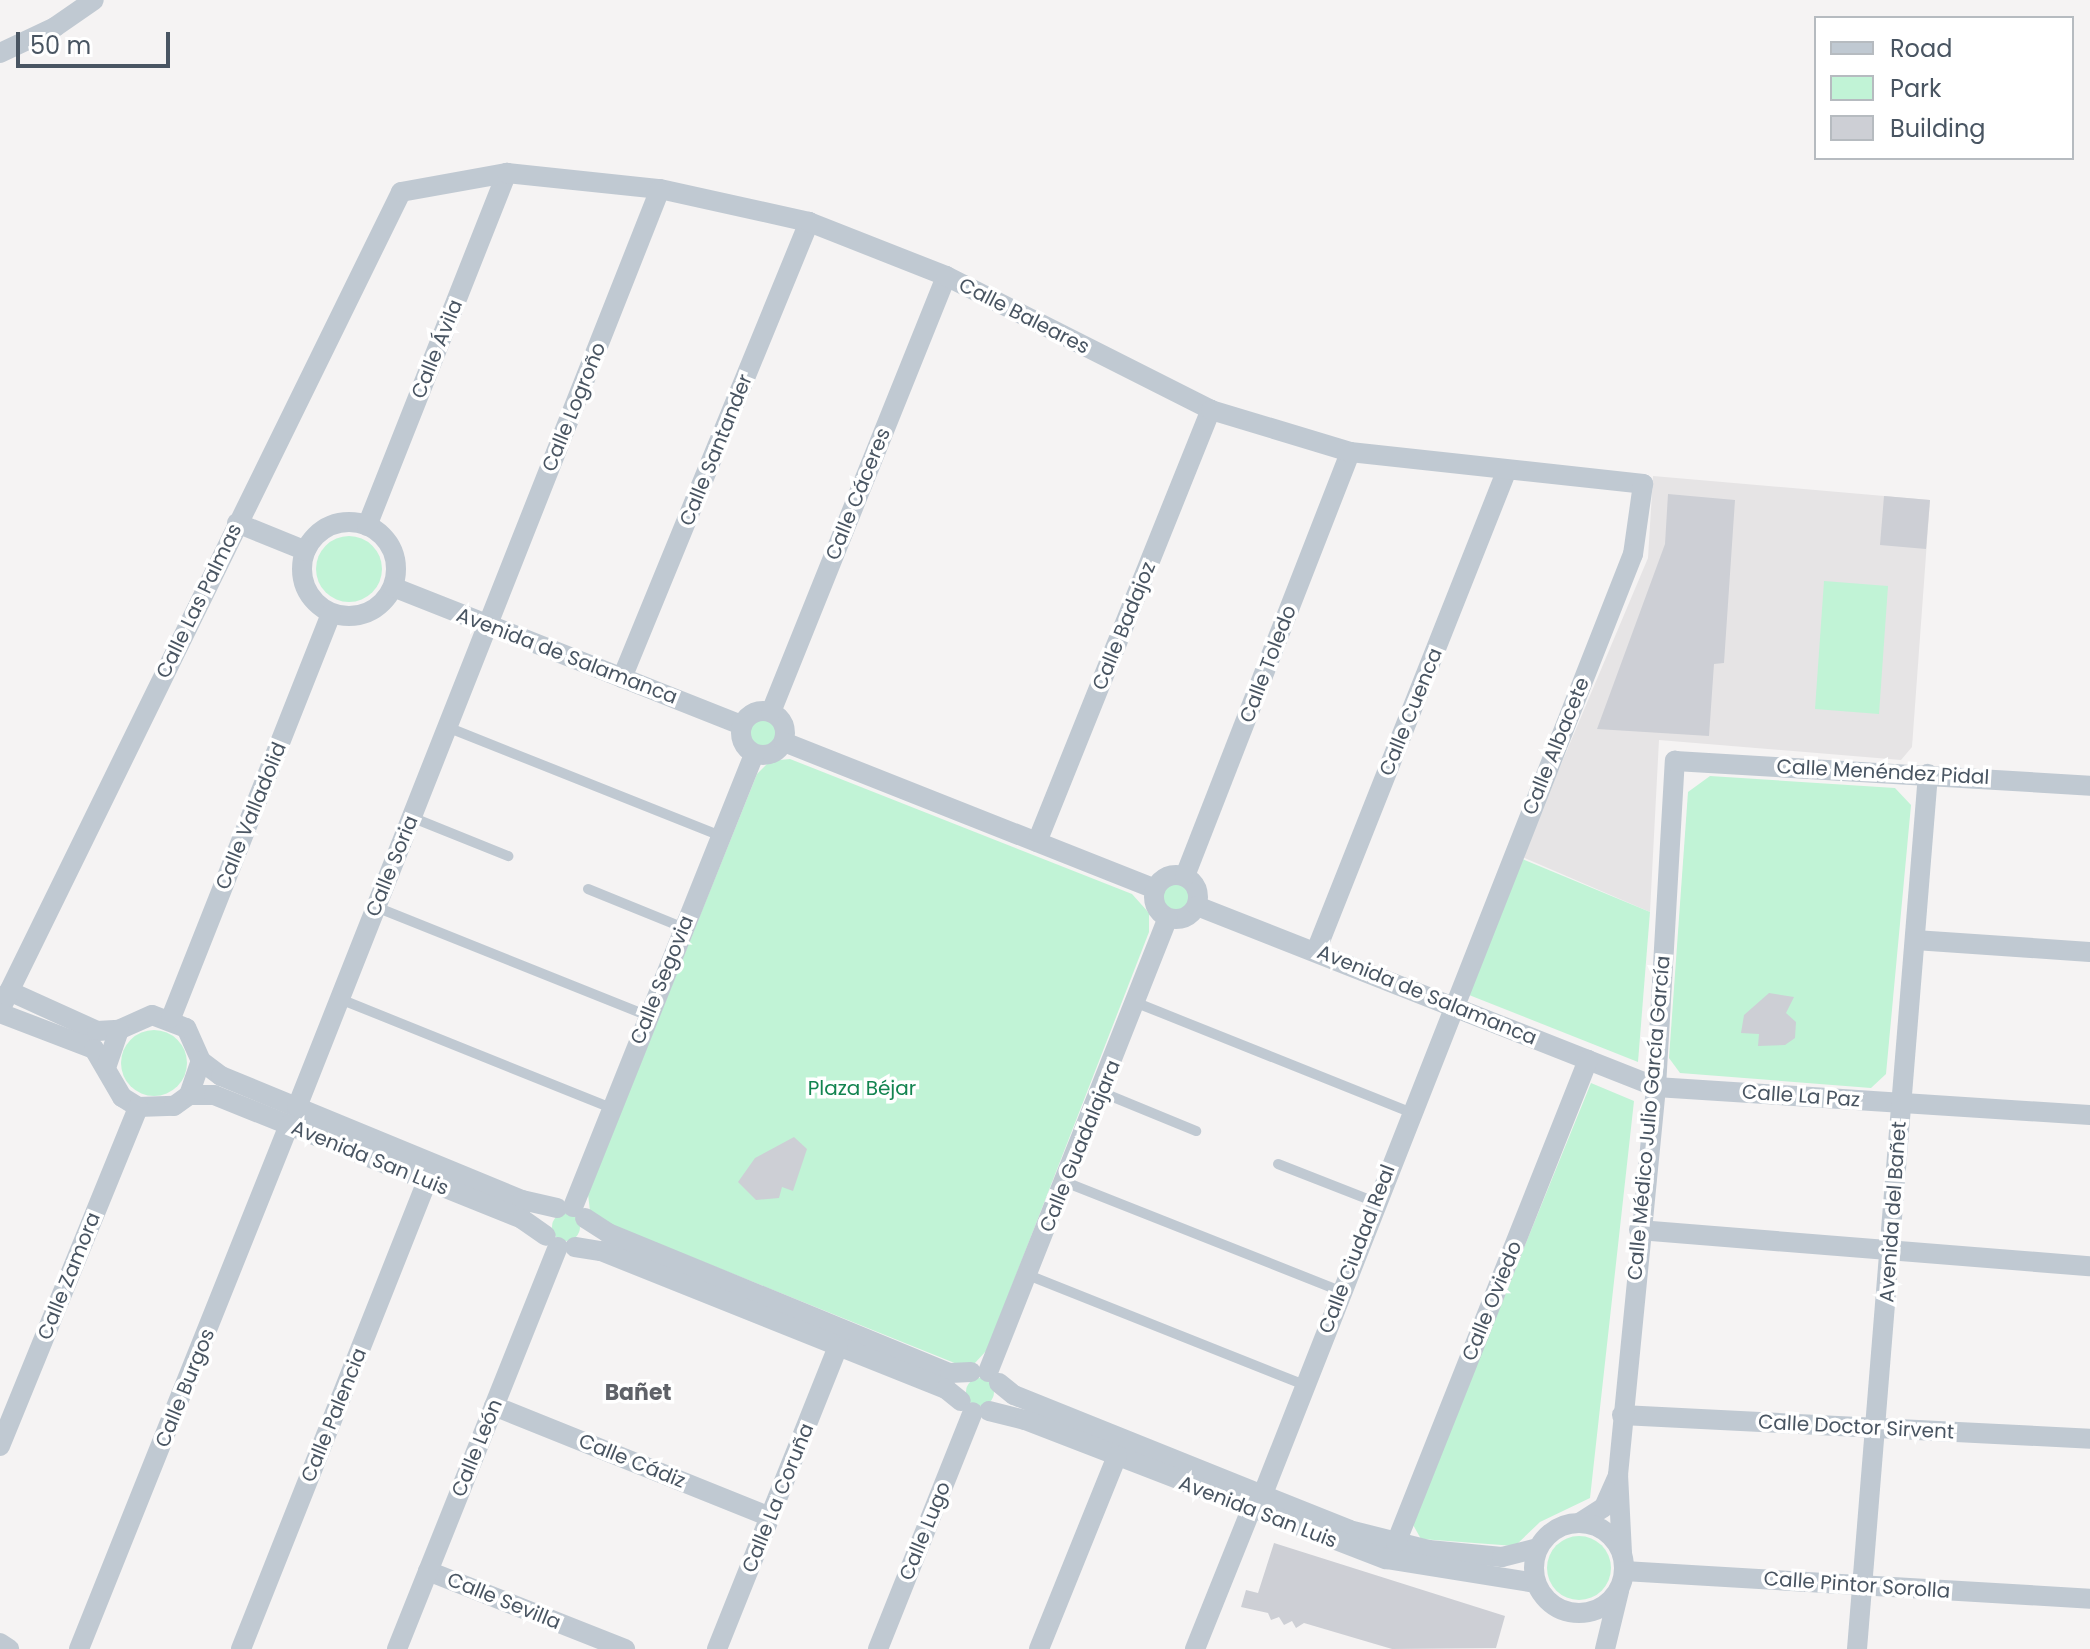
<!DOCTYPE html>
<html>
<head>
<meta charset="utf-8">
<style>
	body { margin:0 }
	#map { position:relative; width:2090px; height:1649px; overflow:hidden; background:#f5f3f3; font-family:Poppins,sans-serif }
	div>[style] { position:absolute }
	.education>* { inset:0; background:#e6e4e5 }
	.green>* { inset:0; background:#c1f3d6 }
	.round { border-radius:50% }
	.building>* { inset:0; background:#cdcfd5 }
	.service>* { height:10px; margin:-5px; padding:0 5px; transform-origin:5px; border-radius:5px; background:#c0c9d2 }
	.minor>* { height:20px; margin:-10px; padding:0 10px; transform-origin:10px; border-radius:10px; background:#c0c9d2 }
	.minor>.ring { margin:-10px; padding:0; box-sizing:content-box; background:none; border:20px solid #c0c9d2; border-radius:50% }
	span { translate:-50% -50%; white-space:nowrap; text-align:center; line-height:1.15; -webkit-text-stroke:7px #fff; paint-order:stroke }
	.street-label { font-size:20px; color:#495562 }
	.park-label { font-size:20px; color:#138450 }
	.neighbourhood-label { font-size:22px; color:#5f6268; font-weight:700 }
	.legend { position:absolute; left:1814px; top:16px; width:260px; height:144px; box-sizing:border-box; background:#fff; border:2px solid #b6bbc0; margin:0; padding:10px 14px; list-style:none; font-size:24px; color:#495562 }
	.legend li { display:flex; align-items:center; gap:16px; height:40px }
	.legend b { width:40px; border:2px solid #b6bbc0 }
	.scale { position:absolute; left:16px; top:32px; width:154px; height:36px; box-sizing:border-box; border:4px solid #495562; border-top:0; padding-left:10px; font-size:24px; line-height:28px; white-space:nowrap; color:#495562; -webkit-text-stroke:6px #fff; paint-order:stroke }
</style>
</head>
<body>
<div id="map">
	<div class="education">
		<i style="clip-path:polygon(1653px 476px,1930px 500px,1912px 747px,1901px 760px,1659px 740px,1650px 912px,1522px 857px,1648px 558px)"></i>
	</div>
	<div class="green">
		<i class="round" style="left:316px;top:536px;width:66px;height:66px"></i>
		<i style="clip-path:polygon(1824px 581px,1888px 586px,1879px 714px,1815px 709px)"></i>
		<i class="round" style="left:746px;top:717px;width:32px;height:32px"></i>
		<i style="clip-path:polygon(790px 759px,1132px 894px,1149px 913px,1149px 932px,987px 1350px,974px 1364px,957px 1364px,609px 1224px,590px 1211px,588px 1194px,757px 774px,770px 761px)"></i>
		<i style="clip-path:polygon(1710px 776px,1895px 788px,1911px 805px,1886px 1074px,1871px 1088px,1680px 1073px,1669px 1058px,1688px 792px)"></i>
		<i style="clip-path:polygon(1520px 858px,1650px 912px,1638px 1062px,1464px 993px)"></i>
		<i class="round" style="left:1160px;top:881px;width:32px;height:32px"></i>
		<i class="round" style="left:121px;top:1030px;width:66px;height:66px"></i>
		<i style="clip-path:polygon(1591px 1083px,1634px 1101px,1590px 1498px,1540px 1522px,1515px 1546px,1421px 1539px,1412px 1523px)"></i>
		<i class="round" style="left:552px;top:1213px;width:28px;height:28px"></i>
		<i class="round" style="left:966px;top:1378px;width:28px;height:28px"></i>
		<i class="round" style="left:1547px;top:1536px;width:64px;height:64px"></i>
	</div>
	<div class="building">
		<i style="clip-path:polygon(1668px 494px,1735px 500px,1724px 663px,1714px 664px,1709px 736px,1597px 729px,1665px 544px)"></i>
		<i style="clip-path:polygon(1884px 496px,1930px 500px,1926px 549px,1880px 545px)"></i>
		<i style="clip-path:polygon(1769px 993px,1794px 997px,1786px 1013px,1796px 1022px,1795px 1038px,1785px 1045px,1758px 1046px,1759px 1034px,1741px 1033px,1744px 1015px)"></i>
		<i style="clip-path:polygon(794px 1137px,807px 1149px,793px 1191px,782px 1187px,779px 1198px,756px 1200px,738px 1182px,755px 1158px)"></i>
		<i style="clip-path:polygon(1274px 1543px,1505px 1616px,1496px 1648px,1392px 1649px,1304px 1623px,1296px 1628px,1292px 1621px,1284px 1625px,1279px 1617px,1271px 1620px,1268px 1613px,1241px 1607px,1246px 1590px,1258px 1593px)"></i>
	</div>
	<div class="service">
		<i style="left:447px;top:727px;width:295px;rotate:21.7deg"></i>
		<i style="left:411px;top:817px;width:105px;rotate:21.9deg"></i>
		<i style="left:588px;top:889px;width:104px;rotate:22.1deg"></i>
		<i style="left:376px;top:907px;width:293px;rotate:21.8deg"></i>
		<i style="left:340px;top:999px;width:292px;rotate:21.9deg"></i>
		<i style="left:1137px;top:1003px;width:294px;rotate:21.8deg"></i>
		<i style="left:1101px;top:1092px;width:103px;rotate:22.3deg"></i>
		<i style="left:1278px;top:1164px;width:104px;rotate:21.4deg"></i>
		<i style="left:1065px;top:1182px;width:297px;rotate:21.6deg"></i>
		<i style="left:1028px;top:1275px;width:298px;rotate:21.7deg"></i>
	</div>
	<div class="minor">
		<i style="left:0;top:53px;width:61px;rotate:-25.3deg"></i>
		<i style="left:55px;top:27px;width:47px;rotate:-34.7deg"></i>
		<i class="ring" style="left:302px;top:522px;width:74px;height:74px"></i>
		<i style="left:237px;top:523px;width:74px;rotate:22.1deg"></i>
		<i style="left:367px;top:526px;width:380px;rotate:-68.4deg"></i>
		<i style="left:393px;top:587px;width:374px;rotate:21.6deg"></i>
		<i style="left:622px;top:678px;width:493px;rotate:-67.7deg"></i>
		<i class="ring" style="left:741px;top:711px;width:24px;height:24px"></i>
		<i style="left:771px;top:712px;width:470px;rotate:-68.1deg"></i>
		<i style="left:784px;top:742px;width:399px;rotate:21.6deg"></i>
		<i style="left:1037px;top:842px;width:466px;rotate:-68.1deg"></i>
		<i class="ring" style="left:1154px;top:875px;width:24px;height:24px"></i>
		<i style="left:1185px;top:876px;width:455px;rotate:-68.7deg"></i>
		<i style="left:1197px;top:906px;width:493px;rotate:21.5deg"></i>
		<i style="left:1656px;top:1087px;width:435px;rotate:3.7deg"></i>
		<i style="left:1915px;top:940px;width:175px;rotate:3.9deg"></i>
		<i style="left:1316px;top:951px;width:515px;rotate:-68.36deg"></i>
		<i style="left:9px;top:991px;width:97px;rotate:24.4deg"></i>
		<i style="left:97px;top:1031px;width:22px;rotate:-3deg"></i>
		<i style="left:0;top:1010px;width:911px;rotate:-63.88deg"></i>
		<i style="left:401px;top:192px;width:108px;rotate:-10.2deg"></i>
		<i style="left:507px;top:173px;width:154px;rotate:6deg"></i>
		<i style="left:660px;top:189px;width:153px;rotate:12.5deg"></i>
		<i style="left:809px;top:222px;width:147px;rotate:21.5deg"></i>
		<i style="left:946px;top:276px;width:297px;rotate:26.8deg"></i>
		<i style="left:1211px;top:410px;width:145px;rotate:16.8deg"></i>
		<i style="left:1350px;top:452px;width:295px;rotate:6.2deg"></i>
		<i style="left:1643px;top:484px;width:71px;rotate:98.1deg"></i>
		<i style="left:1633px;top:554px;width:1010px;rotate:111.49deg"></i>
		<i style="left:0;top:1013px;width:101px;rotate:21deg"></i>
		<i style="left:94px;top:1049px;width:56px;rotate:59.7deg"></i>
		<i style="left:122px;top:1097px;width:19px;rotate:32deg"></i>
		<i style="left:138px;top:1107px;width:36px;rotate:-2deg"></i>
		<i style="left:174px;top:1106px;width:19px;rotate:-36deg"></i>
		<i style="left:189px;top:1095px;width:36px;rotate:-71deg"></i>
		<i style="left:201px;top:1061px;width:36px;rotate:-114deg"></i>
		<i style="left:186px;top:1028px;width:36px;rotate:-159deg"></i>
		<i style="left:152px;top:1015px;width:36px;rotate:156deg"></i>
		<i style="left:119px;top:1030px;width:36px;rotate:109deg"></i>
		<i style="left:171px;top:1018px;width:435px;rotate:-68.4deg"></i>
		<i style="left:201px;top:1061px;width:25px;rotate:37deg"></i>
		<i style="left:221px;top:1076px;width:326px;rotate:22.4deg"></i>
		<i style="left:522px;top:1200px;width:36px;rotate:13deg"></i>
		<i style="left:189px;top:1095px;width:25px"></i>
		<i style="left:214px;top:1095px;width:332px;rotate:21.9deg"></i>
		<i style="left:522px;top:1219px;width:29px;rotate:35deg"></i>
		<i style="left:297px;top:1107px;width:987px;rotate:-68.42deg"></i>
		<i style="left:573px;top:1207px;width:488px;rotate:-68.2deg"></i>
		<i style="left:585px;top:1218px;width:27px;rotate:33deg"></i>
		<i style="left:608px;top:1233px;width:370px;rotate:22.3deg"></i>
		<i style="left:950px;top:1373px;width:21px;rotate:-3deg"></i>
		<i style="left:1639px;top:1230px;width:452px;rotate:4.6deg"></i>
		<i style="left:575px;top:1247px;width:26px;rotate:9deg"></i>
		<i style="left:601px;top:1251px;width:372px;rotate:21.8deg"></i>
		<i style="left:946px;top:1389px;width:19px;rotate:39deg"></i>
		<i style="left:988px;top:1372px;width:488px;rotate:-68.4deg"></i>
		<i style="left:999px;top:1383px;width:19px;rotate:39deg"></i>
		<i style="left:1014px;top:1395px;width:361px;rotate:21.9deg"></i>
		<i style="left:1349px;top:1530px;width:82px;rotate:14deg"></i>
		<i style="left:1429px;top:1550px;width:73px;rotate:5.5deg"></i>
		<i style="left:1502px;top:1557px;width:37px;rotate:-14deg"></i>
		<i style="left:494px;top:1406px;width:297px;rotate:21.9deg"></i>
		<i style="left:989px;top:1411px;width:37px;rotate:14deg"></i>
		<i style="left:1025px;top:1420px;width:387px;rotate:21.1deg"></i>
		<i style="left:1386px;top:1559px;width:152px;rotate:9.1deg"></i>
		<i style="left:1622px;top:1415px;width:469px;rotate:2.9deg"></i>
		<i style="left:0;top:1446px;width:366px;rotate:-67.8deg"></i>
		<i style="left:1581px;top:1522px;width:27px;rotate:-33deg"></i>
		<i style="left:1604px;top:1507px;width:35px;rotate:-66deg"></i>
		<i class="ring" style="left:1534px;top:1523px;width:70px;height:70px"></i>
		<i style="left:1396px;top:1543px;width:520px;rotate:-68.32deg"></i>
		<i style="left:1622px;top:1553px;width:78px;rotate:-92.9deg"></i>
		<i style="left:1618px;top:1475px;width:390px;rotate:-84.4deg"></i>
		<i style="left:1656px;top:1087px;width:327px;rotate:-86.7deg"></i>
		<i style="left:1675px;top:761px;width:416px;rotate:3.4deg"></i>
		<i style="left:428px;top:1571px;width:212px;rotate:21.6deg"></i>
		<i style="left:1624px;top:1571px;width:467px;rotate:3.4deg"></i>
		<i style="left:0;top:1643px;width:11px;rotate:34deg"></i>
		<i style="left:79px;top:1649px;width:565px;rotate:-68.16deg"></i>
		<i style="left:241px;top:1649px;width:504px;rotate:-68.33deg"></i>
		<i style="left:397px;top:1649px;width:433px;rotate:-68.2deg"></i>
		<i style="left:717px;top:1649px;width:325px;rotate:-68.2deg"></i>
		<i style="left:878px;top:1649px;width:255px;rotate:-68.2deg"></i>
		<i style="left:1039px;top:1649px;width:208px;rotate:-68deg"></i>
		<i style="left:1195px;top:1649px;width:150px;rotate:-68.1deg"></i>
		<i style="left:1605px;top:1649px;width:60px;rotate:-76.4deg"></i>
		<i style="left:1857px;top:1649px;width:878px;rotate:-85.36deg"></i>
	</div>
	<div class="street-label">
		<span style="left:1024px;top:316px;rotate:27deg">Calle Baleares</span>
		<span style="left:437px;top:349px;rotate:-68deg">Calle Ávila</span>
		<span style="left:574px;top:407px;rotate:-68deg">Calle Logroño</span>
		<span style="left:716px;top:450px;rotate:-68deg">Calle Santander</span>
		<span style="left:858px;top:494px;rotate:-68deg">Calle Cáceres</span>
		<span style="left:199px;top:601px;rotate:-64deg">Calle Las Palmas</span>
		<span style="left:1124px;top:626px;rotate:-68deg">Calle Badajoz</span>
		<span style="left:567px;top:656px;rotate:21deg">Avenida de Salamanca</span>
		<span style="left:1268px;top:664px;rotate:-69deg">Calle Toledo</span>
		<span style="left:1411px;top:712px;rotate:-68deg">Calle Cuenca</span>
		<span style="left:1556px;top:746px;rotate:-68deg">Calle Albacete</span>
		<span style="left:1883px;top:772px;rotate:3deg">Calle Menéndez Pidal</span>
		<span style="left:251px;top:816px;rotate:-68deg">Calle Valladolid</span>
		<span style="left:392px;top:866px;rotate:-68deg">Calle Soria</span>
		<span style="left:662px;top:980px;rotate:-68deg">Calle Segovia</span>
		<span style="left:1427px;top:995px;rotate:22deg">Avenida de Salamanca</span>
		<span style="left:1801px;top:1096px;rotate:4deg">Calle La Paz</span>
		<span style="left:1649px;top:1118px;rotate:-85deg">Calle Médico Julio García García</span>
		<span style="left:1080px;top:1146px;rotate:-68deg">Calle Guadalajara</span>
		<span style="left:370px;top:1158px;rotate:22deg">Avenida San Luis</span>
		<span style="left:1893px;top:1212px;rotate:-86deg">Avenida del Bañet</span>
		<span style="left:1357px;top:1249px;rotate:-69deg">Calle Ciudad Real</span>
		<span style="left:69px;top:1276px;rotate:-68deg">Calle Zamora</span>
		<span style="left:1492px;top:1301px;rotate:-68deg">Calle Oviedo</span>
		<span style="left:185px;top:1388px;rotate:-68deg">Calle Burgos</span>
		<span style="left:334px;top:1415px;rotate:-68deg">Calle Palencia</span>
		<span style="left:1856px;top:1427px;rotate:3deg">Calle Doctor Sirvent</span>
		<span style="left:477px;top:1448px;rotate:-68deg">Calle León</span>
		<span style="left:632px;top:1461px;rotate:22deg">Calle Cádiz</span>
		<span style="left:778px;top:1498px;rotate:-68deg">Calle La Coruña</span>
		<span style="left:1258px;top:1512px;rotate:21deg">Avenida San Luis</span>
		<span style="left:925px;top:1531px;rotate:-68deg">Calle Lugo</span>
		<span style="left:1857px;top:1585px;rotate:4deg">Calle Pintor Sorolla</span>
		<span style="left:504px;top:1601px;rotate:22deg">Calle Sevilla</span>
	</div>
	<div class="park-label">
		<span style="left:862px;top:1088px">Plaza Béjar</span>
	</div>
	<div class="neighbourhood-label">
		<span style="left:638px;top:1393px">Bañet</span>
	</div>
	<ul class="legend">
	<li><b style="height:10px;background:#c0c9d2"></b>Road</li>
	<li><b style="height:22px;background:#c1f3d6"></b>Park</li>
	<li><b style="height:22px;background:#cdcfd5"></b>Building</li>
	</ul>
	<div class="scale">50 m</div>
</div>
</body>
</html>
